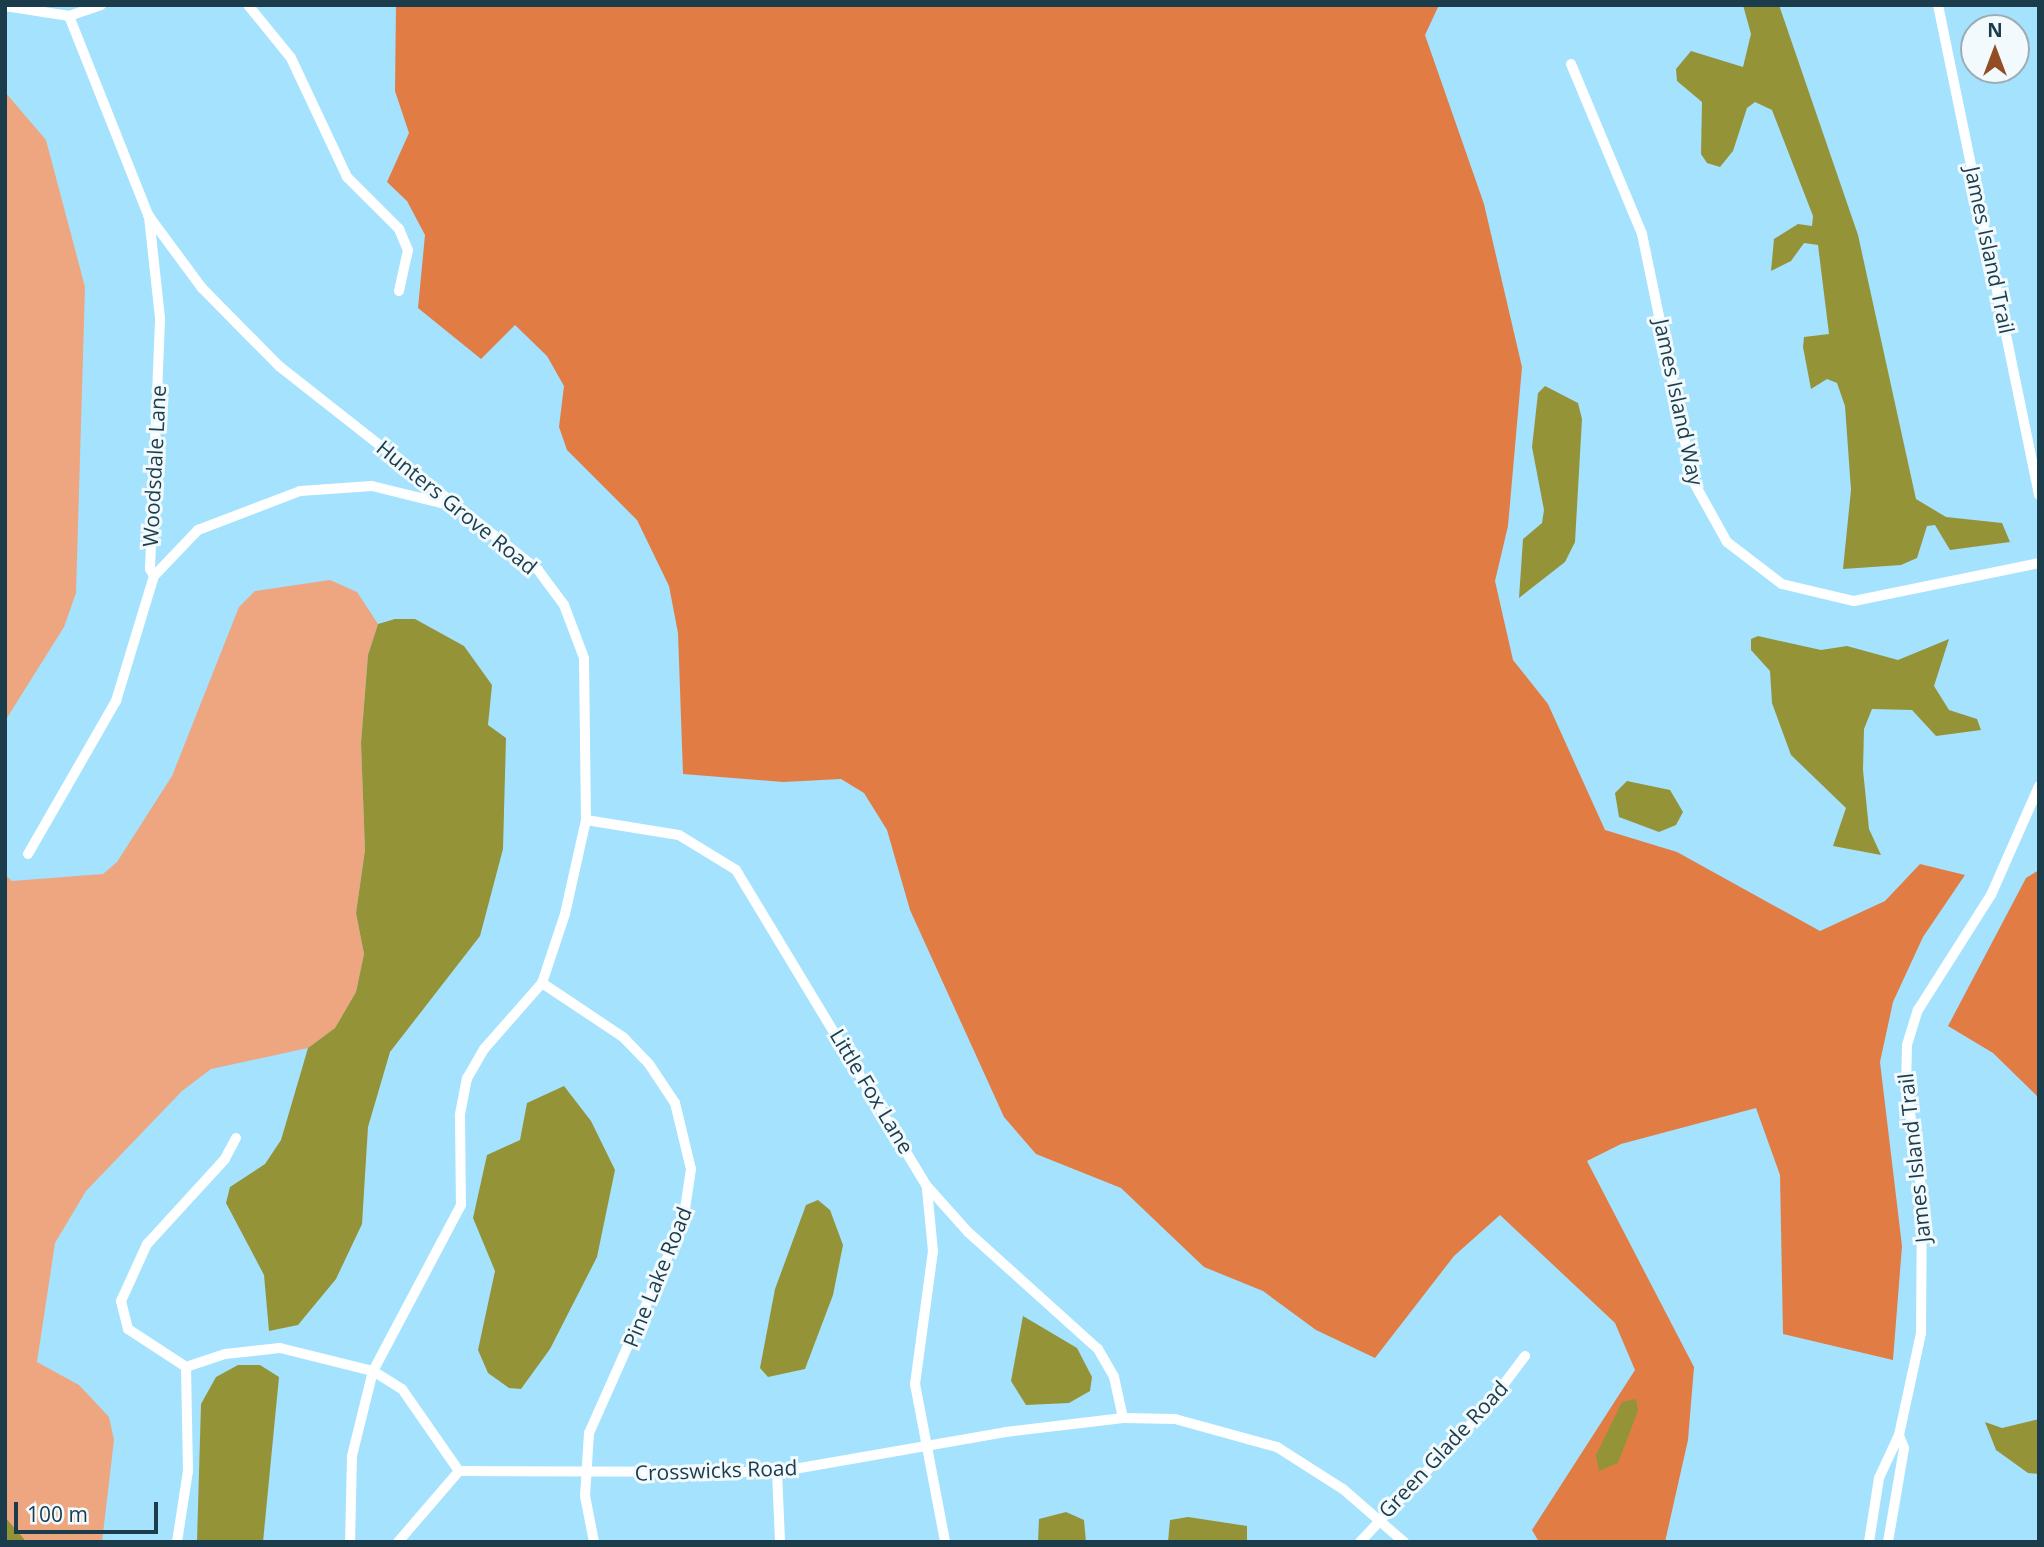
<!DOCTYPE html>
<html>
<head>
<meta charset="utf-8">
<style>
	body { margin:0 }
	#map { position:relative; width:2044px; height:1547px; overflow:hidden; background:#a4e2fe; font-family:"Open Sans",sans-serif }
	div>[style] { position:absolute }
	.green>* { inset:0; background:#eea680 }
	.forest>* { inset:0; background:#e17d44 }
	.water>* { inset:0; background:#959337 }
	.minor>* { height:10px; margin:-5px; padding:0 5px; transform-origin:5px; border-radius:5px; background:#fff }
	span { translate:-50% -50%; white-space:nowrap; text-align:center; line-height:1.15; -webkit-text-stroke:6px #f2fafd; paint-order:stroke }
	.street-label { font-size:21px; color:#1b3c4a }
	.frame { position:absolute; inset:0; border:7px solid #1b3c4a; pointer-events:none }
	.north { position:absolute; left:1960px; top:14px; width:70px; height:70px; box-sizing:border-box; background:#f2fafd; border:2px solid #9caeb5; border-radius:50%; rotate:0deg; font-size:19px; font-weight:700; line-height:28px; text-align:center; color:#1b3c4a }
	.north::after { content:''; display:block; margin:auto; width:24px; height:32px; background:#924d24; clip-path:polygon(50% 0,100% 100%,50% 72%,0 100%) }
	.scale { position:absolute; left:14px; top:1502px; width:144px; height:32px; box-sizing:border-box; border:4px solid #1b3c4a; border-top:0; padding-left:9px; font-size:21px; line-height:24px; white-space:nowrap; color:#1b3c4a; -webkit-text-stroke:5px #f2fafd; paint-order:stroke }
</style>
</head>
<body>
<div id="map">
	<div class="green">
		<i style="clip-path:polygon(5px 92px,46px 140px,85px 287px,76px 593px,64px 627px,5px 721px)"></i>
		<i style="clip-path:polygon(330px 580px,357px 592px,378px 624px,368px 655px,361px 743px,365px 850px,356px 913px,364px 954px,356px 992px,335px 1028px,308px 1048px,211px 1069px,182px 1091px,86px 1191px,55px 1243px,37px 1362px,79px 1385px,109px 1417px,114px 1440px,102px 1542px,5px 1542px,5px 875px,12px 881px,103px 874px,117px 862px,172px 776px,239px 607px,255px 591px)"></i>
	</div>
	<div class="forest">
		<i style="clip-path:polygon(396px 5px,1439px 5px,1425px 35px,1484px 204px,1522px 367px,1508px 526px,1495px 581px,1513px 660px,1548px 704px,1605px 830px,1677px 852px,1820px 931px,1885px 901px,1920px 864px,1965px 875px,1923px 937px,1893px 1002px,1880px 1062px,1902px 1246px,1893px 1360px,1783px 1334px,1780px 1175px,1756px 1108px,1621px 1144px,1587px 1161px,1694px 1367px,1688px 1440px,1665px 1542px,1539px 1542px,1532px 1530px,1635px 1370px,1615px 1323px,1500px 1215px,1454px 1256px,1375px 1358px,1316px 1330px,1263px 1291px,1204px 1267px,1121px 1188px,1036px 1154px,1004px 1117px,910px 910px,887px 830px,864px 793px,841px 779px,783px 782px,683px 774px,678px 633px,669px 586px,637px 520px,567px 450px,559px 427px,564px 386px,547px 356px,515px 325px,481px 359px,418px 308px,425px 235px,407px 201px,387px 182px,409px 133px,395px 91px)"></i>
		<i style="clip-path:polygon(2039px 870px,2039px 1098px,1993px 1053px,1948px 1026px,2026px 878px)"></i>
	</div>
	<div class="water">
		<i style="clip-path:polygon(1743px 5px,1779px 5px,1858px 235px,1916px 499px,1946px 517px,2002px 523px,2010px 542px,1950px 550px,1935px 525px,1927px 526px,1917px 558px,1901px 565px,1843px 569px,1851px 490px,1845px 406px,1837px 383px,1827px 379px,1811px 389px,1803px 347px,1804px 337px,1829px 334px,1818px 245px,1804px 243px,1791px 261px,1771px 271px,1774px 239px,1798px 224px,1812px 226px,1813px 216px,1772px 110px,1755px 102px,1747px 108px,1733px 151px,1720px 167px,1707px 163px,1701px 154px,1702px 102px,1677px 81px,1676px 69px,1691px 51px,1743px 67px,1751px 34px)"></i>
		<i style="clip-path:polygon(1545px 386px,1578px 403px,1582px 419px,1575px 542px,1565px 562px,1519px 598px,1523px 539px,1542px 523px,1544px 510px,1532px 447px,1538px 393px)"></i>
		<i style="clip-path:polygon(395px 619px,415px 619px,464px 646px,492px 685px,488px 725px,506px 738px,503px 849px,480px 936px,390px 1052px,368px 1127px,362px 1224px,336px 1279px,298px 1325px,269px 1331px,264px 1275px,226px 1203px,230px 1187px,265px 1164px,281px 1140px,308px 1048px,335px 1028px,356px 992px,364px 954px,356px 913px,365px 850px,361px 743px,368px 655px,378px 624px)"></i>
		<i style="clip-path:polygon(1758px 636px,1821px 650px,1847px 646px,1898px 660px,1949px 639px,1934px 686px,1949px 710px,1977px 719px,1981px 730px,1936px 736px,1912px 710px,1872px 709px,1864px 729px,1863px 770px,1869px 829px,1881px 855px,1833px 846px,1846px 808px,1791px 755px,1772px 703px,1770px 671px,1751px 650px,1751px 639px)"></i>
		<i style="clip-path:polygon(1627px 781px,1670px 790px,1683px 812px,1676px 825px,1659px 832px,1619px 817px,1615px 793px)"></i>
		<i style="clip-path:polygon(564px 1086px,591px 1121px,615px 1170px,597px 1257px,550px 1349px,521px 1389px,509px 1388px,488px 1373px,478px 1350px,495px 1271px,473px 1218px,487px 1155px,520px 1140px,527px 1103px)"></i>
		<i style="clip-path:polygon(818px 1200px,830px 1210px,843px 1245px,833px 1295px,805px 1369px,768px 1377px,760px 1368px,775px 1289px,806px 1205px)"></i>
		<i style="clip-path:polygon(1023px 1316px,1077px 1348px,1092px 1377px,1090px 1391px,1069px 1403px,1026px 1405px,1011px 1381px)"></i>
		<i style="clip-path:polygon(238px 1365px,260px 1365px,279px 1377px,263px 1542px,197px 1542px,201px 1404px,216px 1377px)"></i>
		<i style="clip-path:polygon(1636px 1399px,1638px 1411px,1618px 1463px,1599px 1471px,1596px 1455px,1622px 1402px)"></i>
		<i style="clip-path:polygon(2039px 1419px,2039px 1474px,2028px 1473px,1996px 1450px,1985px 1422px,2002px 1428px)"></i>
		<i style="clip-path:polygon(1066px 1512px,1084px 1520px,1086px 1542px,1038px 1542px,1039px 1519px)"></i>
		<i style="clip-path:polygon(5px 1517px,24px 1539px,24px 1542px,5px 1542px)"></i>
		<i style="clip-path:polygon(1188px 1517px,1247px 1526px,1247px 1542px,1168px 1542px,1170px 1520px)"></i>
	</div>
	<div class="minor">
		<i style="left:248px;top:5px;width:68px;rotate:50.9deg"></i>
		<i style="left:291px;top:58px;width:132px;rotate:64.8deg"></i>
		<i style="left:347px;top:177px;width:74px;rotate:45deg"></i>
		<i style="left:399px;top:229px;width:23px;rotate:67deg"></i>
		<i style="left:408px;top:250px;width:42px;rotate:102.4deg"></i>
		<i style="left:1938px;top:5px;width:500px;rotate:78.35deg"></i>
		<i style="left:5px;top:6px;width:65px;rotate:8.9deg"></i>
		<i style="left:69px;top:16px;width:34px;rotate:-19deg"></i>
		<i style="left:69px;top:16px;width:214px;rotate:68.3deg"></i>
		<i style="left:148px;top:215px;width:91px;rotate:53.5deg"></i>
		<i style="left:202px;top:288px;width:110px;rotate:45.4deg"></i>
		<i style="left:279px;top:366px;width:330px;rotate:38.2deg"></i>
		<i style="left:538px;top:570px;width:44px;rotate:53.4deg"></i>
		<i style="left:564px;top:605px;width:57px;rotate:69.3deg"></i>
		<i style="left:584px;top:658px;width:162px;rotate:89.3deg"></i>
		<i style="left:586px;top:820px;width:96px;rotate:102.6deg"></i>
		<i style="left:565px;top:914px;width:73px;rotate:108.4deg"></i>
		<i style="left:542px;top:983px;width:88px;rotate:131.3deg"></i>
		<i style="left:484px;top:1049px;width:34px;rotate:120deg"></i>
		<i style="left:467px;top:1078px;width:38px;rotate:101deg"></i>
		<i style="left:460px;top:1115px;width:90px;rotate:89.4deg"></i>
		<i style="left:461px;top:1205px;width:188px;rotate:117.9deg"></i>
		<i style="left:373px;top:1371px;width:88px;rotate:103.9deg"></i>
		<i style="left:352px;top:1456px;width:86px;rotate:91.3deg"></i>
		<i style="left:1571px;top:64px;width:184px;rotate:67.3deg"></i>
		<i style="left:1642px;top:234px;width:252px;rotate:78.3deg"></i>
		<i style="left:1693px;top:481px;width:70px;rotate:60.9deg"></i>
		<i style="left:1727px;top:542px;width:69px;rotate:37.4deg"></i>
		<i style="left:1782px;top:584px;width:74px;rotate:13.3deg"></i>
		<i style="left:1854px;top:601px;width:189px;rotate:-11.6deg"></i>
		<i style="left:154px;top:576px;width:64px;rotate:-46.3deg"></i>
		<i style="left:198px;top:530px;width:109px;rotate:-20.9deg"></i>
		<i style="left:300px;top:491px;width:72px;rotate:-4deg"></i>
		<i style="left:372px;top:486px;width:79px;rotate:13.9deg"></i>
		<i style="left:586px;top:820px;width:94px;rotate:9.2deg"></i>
		<i style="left:679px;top:835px;width:67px;rotate:31.6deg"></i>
		<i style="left:736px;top:870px;width:368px;rotate:58.9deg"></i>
		<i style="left:926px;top:1185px;width:63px;rotate:48.2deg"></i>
		<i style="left:968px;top:1232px;width:175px;rotate:42deg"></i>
		<i style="left:1098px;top:1349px;width:32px;rotate:60deg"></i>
		<i style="left:1114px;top:1377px;width:42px;rotate:77.6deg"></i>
		<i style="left:28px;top:854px;width:177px;rotate:-60.1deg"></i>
		<i style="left:116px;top:701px;width:131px;rotate:-73.1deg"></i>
		<i style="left:154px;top:576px;width:8px;rotate:-120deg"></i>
		<i style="left:150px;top:569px;width:251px;rotate:-87.7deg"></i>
		<i style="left:160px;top:318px;width:103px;rotate:-96.2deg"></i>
		<i style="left:542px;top:983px;width:97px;rotate:33.7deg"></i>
		<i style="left:623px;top:1037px;width:37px;rotate:46deg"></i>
		<i style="left:649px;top:1064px;width:47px;rotate:56.3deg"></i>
		<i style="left:675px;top:1103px;width:68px;rotate:76.4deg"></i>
		<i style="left:691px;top:1169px;width:54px;rotate:98.6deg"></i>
		<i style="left:683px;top:1222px;width:231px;rotate:114deg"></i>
		<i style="left:589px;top:1433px;width:63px;rotate:93.6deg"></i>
		<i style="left:585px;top:1496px;width:47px;rotate:78.9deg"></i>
		<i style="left:236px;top:1138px;width:24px;rotate:118deg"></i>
		<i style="left:225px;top:1159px;width:115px;rotate:132.5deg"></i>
		<i style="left:147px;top:1244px;width:63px;rotate:114.5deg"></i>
		<i style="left:121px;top:1301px;width:29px;rotate:76deg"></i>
		<i style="left:128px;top:1329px;width:69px;rotate:33.2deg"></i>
		<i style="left:186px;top:1367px;width:41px;rotate:-18.4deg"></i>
		<i style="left:225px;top:1354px;width:55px;rotate:-6.2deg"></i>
		<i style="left:280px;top:1348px;width:96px;rotate:13.9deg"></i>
		<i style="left:373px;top:1371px;width:34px;rotate:32deg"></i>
		<i style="left:402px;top:1389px;width:100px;rotate:55.2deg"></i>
		<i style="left:459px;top:1471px;width:318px;rotate:0.2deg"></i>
		<i style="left:777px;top:1472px;width:232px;rotate:-9.9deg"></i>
		<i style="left:1006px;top:1432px;width:118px;rotate:-6.8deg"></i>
		<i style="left:1123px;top:1418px;width:52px;rotate:1.1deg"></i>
		<i style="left:1175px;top:1419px;width:106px;rotate:15.4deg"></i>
		<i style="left:1277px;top:1447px;width:78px;rotate:32.5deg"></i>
		<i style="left:1343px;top:1489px;width:81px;rotate:41deg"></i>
		<i style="left:927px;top:1189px;width:62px;rotate:84.5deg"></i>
		<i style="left:933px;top:1251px;width:134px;rotate:97.7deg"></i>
		<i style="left:915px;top:1384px;width:161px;rotate:79.2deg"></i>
		<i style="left:777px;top:1472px;width:70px;rotate:87.5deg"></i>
		<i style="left:177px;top:1542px;width:72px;rotate:-81.2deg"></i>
		<i style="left:188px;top:1471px;width:104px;rotate:-91.1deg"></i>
		<i style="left:398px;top:1542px;width:94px;rotate:-49.3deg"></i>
		<i style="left:1360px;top:1542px;width:184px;rotate:-46.8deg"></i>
		<i style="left:1486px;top:1408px;width:65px;rotate:-53.1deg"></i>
		<i style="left:1869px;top:1542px;width:65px;rotate:-81.1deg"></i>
		<i style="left:1879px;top:1478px;width:47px;rotate:-65.1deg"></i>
		<i style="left:1899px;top:1435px;width:104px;rotate:-77.8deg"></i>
		<i style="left:1921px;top:1333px;width:139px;rotate:-89.6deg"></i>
		<i style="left:1922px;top:1194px;width:109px;rotate:-98.4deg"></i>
		<i style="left:1906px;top:1086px;width:41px;rotate:-88.6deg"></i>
		<i style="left:1907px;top:1045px;width:37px;rotate:-73deg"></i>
		<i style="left:1918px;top:1010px;width:136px;rotate:-57.6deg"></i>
		<i style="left:1991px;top:895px;width:119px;rotate:-66.2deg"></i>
		<i style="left:1888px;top:1542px;width:95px;rotate:-80.3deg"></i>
		<i style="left:1904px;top:1448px;width:14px;rotate:-111deg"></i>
	</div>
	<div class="street-label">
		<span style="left:1990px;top:250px;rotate:78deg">James Island Trail</span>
		<span style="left:1679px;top:402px;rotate:78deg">James Island Way</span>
		<span style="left:154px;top:466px;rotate:-87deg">Woodsdale Lane</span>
		<span style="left:457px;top:507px;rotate:39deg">Hunters Grove Road</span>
		<span style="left:872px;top:1091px;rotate:59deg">Little Fox Lane</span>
		<span style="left:1914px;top:1158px;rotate:-96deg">James Island Trail</span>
		<span style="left:657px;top:1277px;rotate:-68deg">Pine Lake Road</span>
		<span style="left:1443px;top:1449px;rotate:-47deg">Green Glade Road</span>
		<span style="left:716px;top:1470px;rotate:-2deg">Crosswicks Road</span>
	</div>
	<div class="frame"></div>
	<div class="north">N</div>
	<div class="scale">100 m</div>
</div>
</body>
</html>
